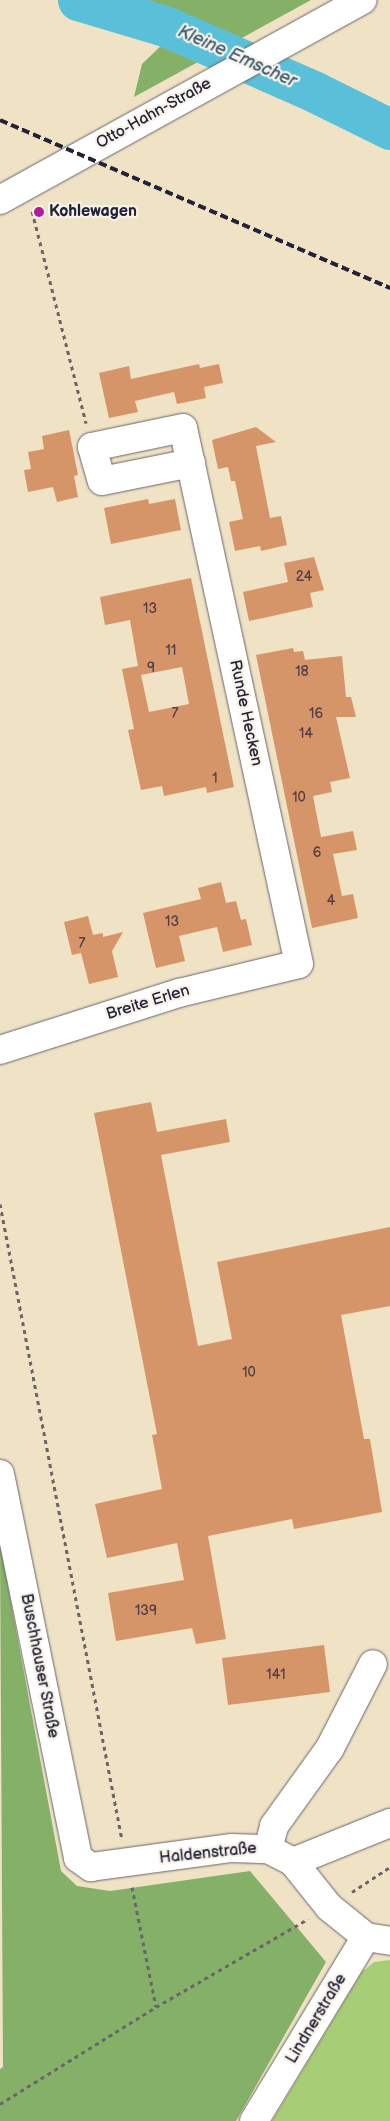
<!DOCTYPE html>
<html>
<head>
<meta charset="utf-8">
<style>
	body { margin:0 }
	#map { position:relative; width:390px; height:2121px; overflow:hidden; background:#efe2c5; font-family:"Balsamiq Sans",sans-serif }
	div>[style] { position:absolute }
	.green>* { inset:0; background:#a7cd77 }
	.forest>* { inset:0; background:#85b068 }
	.river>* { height:41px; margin:-20.5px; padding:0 20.5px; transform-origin:20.5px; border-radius:20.5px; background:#5abfd8 }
	.building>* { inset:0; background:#d69568 }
	.path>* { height:3px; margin-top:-1.5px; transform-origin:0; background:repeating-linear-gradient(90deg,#6a656b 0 4px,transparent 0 8px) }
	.roads { filter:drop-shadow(0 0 1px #6a656b) drop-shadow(0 0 1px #6a656b) }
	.minor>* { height:28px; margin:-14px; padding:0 14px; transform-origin:14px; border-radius:14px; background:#fff }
	.rail>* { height:4px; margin-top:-2px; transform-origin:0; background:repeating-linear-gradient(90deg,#22223b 0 8px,transparent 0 12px) }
	.dots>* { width:14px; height:14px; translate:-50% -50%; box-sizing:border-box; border:2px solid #f7f3e8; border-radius:50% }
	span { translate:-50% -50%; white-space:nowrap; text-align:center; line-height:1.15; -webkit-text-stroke:4.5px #f7f3e8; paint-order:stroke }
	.number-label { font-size:14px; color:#4f3f46 }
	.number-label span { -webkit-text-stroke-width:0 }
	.street-label { font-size:16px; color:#22223b }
	.poi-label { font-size:16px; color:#22223b; font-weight:700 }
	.left { translate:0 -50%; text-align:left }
	.water-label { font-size:18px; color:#365972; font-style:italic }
</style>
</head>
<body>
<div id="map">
	<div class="green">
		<i style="clip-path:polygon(390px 1960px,390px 2121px,272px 2121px,362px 1972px,374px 1962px)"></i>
	</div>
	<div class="forest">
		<i style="clip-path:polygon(145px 0,311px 0,134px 97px,142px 64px,189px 19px)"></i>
		<i style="clip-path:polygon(0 1544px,61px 1871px,77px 1886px,110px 1891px,250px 1871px,326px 1962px,236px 2121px,0 2121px,0 2069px,3px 2067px)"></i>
	</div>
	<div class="river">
		<i style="left:78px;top:0;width:91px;rotate:16.6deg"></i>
		<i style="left:165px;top:26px;width:162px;rotate:23.7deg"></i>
		<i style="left:313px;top:91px;width:86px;rotate:26.3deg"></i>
	</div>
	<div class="building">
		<i style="clip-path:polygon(199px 364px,200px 368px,219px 364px,223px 383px,204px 387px,206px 398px,177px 404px,174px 392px,135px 401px,138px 412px,109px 418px,99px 373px,129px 366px,131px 379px)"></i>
		<i style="clip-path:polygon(256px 427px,276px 442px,256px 446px,270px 518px,281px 516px,287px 545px,261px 551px,260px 546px,235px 551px,229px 522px,243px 519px,235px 481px,231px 481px,228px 467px,218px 469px,212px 440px)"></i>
		<i style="clip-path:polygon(69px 430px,78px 475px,74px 476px,78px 497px,57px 502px,53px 487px,28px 492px,24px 470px,31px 469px,28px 452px,44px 449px,42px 436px)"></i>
		<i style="clip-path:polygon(148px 499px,149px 504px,175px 499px,181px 530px,111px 544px,104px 508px)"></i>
		<i style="clip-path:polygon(314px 557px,324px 590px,310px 593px,313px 607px,249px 621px,243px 592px,288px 582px,284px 563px)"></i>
		<i style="clip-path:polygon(evenodd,191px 578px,234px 787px,207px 793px,206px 787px,164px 796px,162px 786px,141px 790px,128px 730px,134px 729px,122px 669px,138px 666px,130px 620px,105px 625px,100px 597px,191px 578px,182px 667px,189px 704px,149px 712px,141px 675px,182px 667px)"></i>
		<i style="clip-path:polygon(293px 648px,294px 652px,303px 651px,305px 660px,342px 656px,346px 697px,351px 697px,356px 717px,336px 717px,350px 778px,330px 782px,332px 792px,313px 796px,321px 837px,353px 831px,357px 850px,333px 854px,342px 896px,353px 894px,358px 918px,312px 928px,256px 655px)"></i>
		<i style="clip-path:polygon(221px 882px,226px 903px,236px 901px,241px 920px,246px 919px,252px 945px,223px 952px,217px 927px,179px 936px,185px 961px,156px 968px,143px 913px,201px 899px,198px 888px)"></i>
		<i style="clip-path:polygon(88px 916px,93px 935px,103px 933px,103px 937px,123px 932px,112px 951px,118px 977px,89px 984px,81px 953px,72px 955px,64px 922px)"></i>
		<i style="clip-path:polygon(151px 1102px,157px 1132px,226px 1119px,230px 1142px,161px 1155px,198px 1346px,232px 1339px,217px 1262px,390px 1227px,390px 1306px,341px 1315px,364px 1439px,370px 1439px,382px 1512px,294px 1529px,292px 1519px,208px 1536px,226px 1639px,196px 1644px,192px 1628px,116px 1641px,108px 1593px,184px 1580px,177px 1543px,107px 1558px,95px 1504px,162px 1489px,152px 1435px,157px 1434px,94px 1113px)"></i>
		<i style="clip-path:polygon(324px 1645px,330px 1692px,228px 1705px,222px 1658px)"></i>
	</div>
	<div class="path">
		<i style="left:32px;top:211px;width:219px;rotate:75.7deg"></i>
		<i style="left:0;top:1204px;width:648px;rotate:79.14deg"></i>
		<i style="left:132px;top:1887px;width:122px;rotate:78.7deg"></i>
		<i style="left:352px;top:1892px;width:45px;rotate:-33.3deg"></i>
		<i style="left:0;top:2104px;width:184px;rotate:-31.9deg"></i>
		<i style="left:156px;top:2007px;width:176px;rotate:-30.1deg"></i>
	</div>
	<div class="roads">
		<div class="minor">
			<i style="left:0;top:200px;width:414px;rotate:-28.9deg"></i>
			<i style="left:0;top:1050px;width:188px;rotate:-17.7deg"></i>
			<i style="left:179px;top:993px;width:123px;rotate:-13.6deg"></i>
			<i style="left:299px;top:964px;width:548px;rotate:-102.21deg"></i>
			<i style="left:183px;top:428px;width:93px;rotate:168.2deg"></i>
			<i style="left:92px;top:447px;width:35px;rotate:74deg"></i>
			<i style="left:102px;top:481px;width:91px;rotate:-11.4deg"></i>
			<i style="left:0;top:1474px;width:392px;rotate:78.5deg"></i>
			<i style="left:78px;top:1858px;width:16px;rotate:35deg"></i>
			<i style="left:91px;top:1867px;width:142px;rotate:-7.7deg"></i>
			<i style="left:232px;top:1848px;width:36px;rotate:2deg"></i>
			<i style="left:268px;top:1849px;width:28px;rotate:27deg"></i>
			<i style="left:293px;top:1862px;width:58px;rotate:51.3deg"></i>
			<i style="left:329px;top:1907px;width:48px;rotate:39deg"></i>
			<i style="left:366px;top:1937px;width:24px;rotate:9deg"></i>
			<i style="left:268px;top:1849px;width:24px;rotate:-75deg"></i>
			<i style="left:274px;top:1826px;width:96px;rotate:-54.3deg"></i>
			<i style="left:330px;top:1748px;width:94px;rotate:-62.9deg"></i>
			<i style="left:293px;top:1862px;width:105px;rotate:-21.9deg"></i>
			<i style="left:254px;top:2121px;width:215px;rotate:-58.7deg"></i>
		</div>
	</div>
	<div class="rail">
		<i style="left:0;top:120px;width:425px;rotate:23.3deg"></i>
	</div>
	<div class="dots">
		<i style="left:39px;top:212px;background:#b5179e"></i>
	</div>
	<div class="number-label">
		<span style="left:304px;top:577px">24</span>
		<span style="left:150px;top:609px">13</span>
		<span style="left:171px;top:651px">11</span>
		<span style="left:151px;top:668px">9</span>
		<span style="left:302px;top:672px">18</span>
		<span style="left:175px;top:714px">7</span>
		<span style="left:316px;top:714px">16</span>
		<span style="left:306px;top:734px">14</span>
		<span style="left:215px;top:779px">1</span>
		<span style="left:299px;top:798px">10</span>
		<span style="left:317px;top:853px">6</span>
		<span style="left:331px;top:901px">4</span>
		<span style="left:172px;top:922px">13</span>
		<span style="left:82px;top:944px">7</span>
		<span style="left:249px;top:1373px">10</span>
		<span style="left:146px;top:1611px">139</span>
		<span style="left:276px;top:1675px">141</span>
	</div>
	<div class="street-label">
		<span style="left:154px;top:114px;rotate:-29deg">Otto-Hahn-Straße</span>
		<span style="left:245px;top:713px;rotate:78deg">Runde Hecken</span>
		<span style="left:148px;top:1003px;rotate:-17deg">Breite Erlen</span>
		<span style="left:39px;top:1666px;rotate:79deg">Buschhauser Straße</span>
		<span style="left:208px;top:1854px;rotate:-6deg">Haldenstraße</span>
		<span style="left:317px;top:2019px;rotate:-59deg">Lindnerstraße</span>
	</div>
	<div class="poi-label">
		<span class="left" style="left:49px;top:212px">Kohlewagen</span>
	</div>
	<div class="water-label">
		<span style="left:237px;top:57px;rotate:24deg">Kleine Emscher</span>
	</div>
</div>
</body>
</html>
